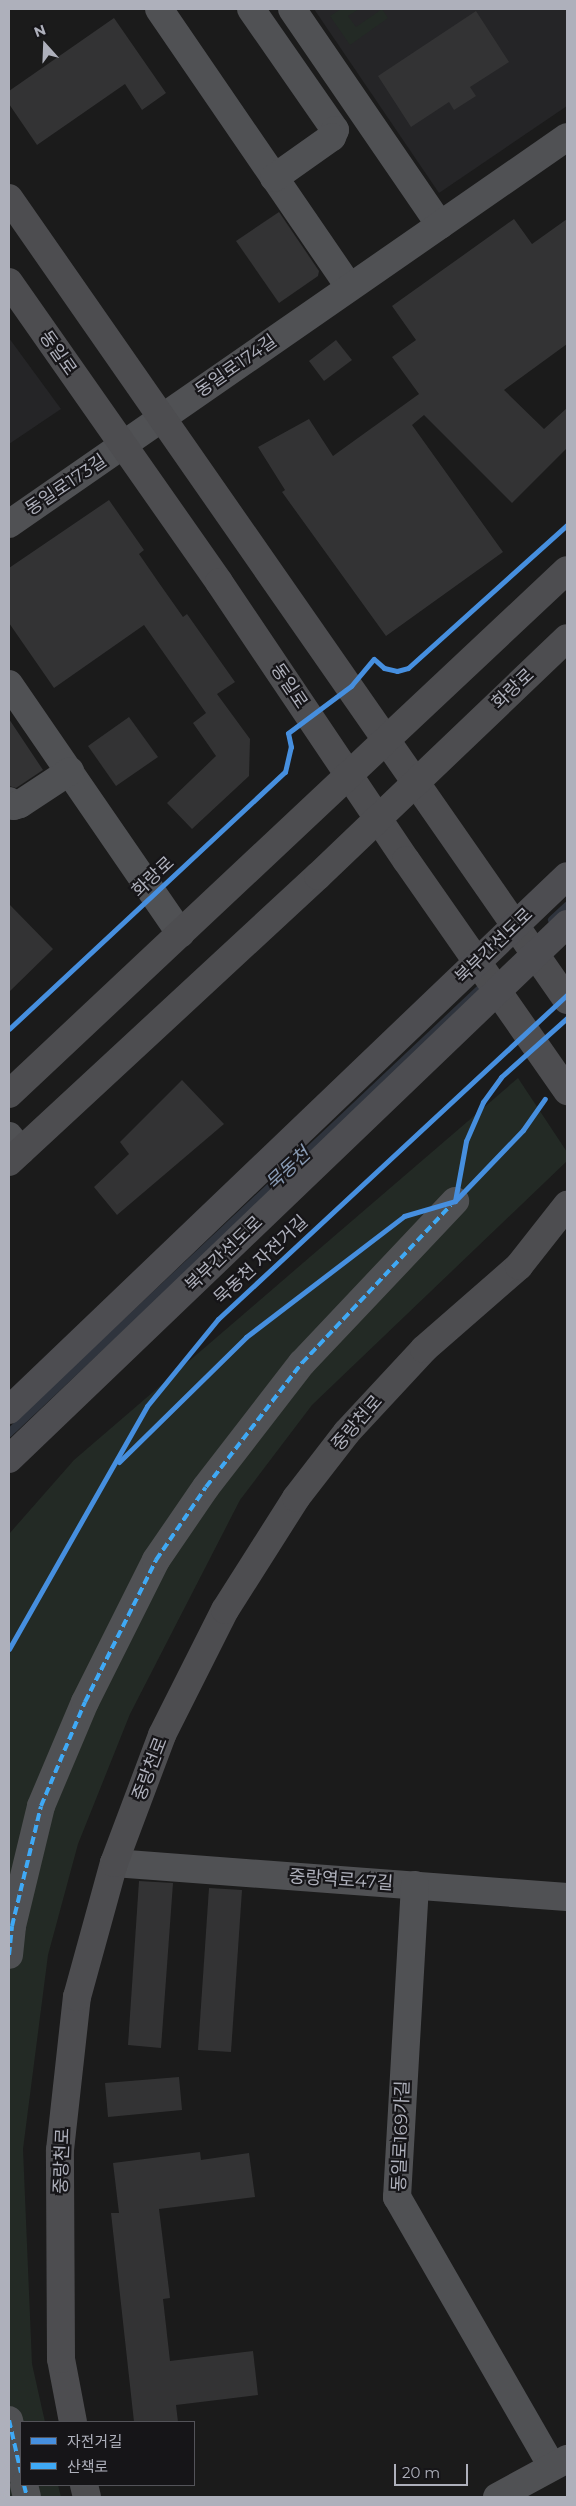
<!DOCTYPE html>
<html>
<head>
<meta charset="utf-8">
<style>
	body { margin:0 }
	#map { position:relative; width:576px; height:2506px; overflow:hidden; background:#1b1b1b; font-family:Montserrat,"Noto Sans KR",sans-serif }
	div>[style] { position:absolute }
	.built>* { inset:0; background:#252527 }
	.green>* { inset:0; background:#232a25 }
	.stream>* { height:8px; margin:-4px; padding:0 4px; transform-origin:4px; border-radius:4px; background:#2f343d }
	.building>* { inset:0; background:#333334 }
	.minor>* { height:28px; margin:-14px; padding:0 14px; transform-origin:14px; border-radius:14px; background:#505154 }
	.major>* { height:28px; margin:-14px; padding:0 14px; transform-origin:14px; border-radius:14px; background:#4d4d50 }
	.highway-bridge>* { height:28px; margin:-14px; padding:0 14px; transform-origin:14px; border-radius:14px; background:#4d4d51 }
	.quiet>* { height:4px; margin-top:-2px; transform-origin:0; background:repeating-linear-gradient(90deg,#3fa9f5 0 8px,transparent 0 12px) }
	.cycleway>* { height:5px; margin:-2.5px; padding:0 2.5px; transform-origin:2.5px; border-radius:2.5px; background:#468fdf }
	span { translate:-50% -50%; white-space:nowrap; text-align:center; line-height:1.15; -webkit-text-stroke:4.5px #161518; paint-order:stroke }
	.street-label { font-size:18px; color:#aeb0bb }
	.water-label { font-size:19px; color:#889ab3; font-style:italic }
	.frame { position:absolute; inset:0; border:10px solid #aeb0bb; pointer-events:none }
	.legend { position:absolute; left:20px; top:2421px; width:175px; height:65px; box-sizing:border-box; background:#161518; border:1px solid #535359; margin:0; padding:6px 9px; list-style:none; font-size:15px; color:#aeb0bb }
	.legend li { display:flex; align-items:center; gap:10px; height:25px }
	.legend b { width:25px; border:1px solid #535359 }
	.north { position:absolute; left:20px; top:20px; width:50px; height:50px; -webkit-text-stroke:4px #161518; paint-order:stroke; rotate:340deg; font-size:14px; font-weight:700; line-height:20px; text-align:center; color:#aeb0bb }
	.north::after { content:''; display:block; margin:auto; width:18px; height:22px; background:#aeb0bb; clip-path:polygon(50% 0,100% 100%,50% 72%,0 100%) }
	.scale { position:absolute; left:394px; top:2464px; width:74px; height:22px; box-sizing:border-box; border:2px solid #aeb0bb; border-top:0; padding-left:6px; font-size:15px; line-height:18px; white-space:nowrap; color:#aeb0bb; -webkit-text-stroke:4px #161518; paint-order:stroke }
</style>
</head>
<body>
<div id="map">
	<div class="built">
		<i style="clip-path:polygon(314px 9px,567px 9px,567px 106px,439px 193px)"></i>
		<i style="clip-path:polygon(9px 338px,61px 409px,9px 444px)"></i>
	</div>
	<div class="green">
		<i style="clip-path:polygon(341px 9px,359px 9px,348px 16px,356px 27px,382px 9px,388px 18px,350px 45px,330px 16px)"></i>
		<i style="clip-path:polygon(518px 1078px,567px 1152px,567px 1161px,312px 1405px,240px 1500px,130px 1714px,78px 1844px,48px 1955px,23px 2149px,32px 2364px,45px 2422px,21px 2422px,21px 2485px,58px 2485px,61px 2497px,9px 2497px,9px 1534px,74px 1460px)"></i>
	</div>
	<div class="stream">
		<i style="left:552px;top:920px;width:21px;rotate:-43deg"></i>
		<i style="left:9px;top:1433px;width:656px;rotate:-43.33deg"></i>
	</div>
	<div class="building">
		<i style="clip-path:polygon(476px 11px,509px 62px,470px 87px,476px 96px,454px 110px,449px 102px,411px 127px,378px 76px)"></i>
		<i style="clip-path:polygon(114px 18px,166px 93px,142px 110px,125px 84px,37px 145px,9px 104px,9px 91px)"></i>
		<i style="clip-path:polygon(279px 212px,319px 271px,318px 276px,279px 303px,236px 241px)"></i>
		<i style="clip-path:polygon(514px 219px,532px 244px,567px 219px,567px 344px,504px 390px,544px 429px,567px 408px,567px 448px,512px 503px,424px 415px,412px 425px,503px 552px,386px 636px,282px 492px,285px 490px,258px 447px,309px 419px,333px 456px,419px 394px,392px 357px,416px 340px,392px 306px)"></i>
		<i style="clip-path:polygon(336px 340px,352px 360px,324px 381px,309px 361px)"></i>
		<i style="clip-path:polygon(109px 500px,144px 550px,139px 554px,159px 583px,183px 617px,187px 614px,235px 682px,217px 694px,250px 739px,249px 776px,192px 829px,167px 803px,216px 756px,193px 723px,206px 713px,144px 625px,54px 688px,9px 623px,9px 568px)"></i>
		<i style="clip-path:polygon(129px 717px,158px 757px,116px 786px,88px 746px)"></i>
		<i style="clip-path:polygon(9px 719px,43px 770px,16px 788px,9px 786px)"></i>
		<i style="clip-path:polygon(9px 904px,53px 949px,9px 992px)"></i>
		<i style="clip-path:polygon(182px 1080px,224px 1124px,117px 1215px,94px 1187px,129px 1154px,120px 1142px)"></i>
		<i style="clip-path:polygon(139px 1881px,173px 1883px,161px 2048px,128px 2045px)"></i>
		<i style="clip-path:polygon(209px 1888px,242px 1890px,231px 2052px,198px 2050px)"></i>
		<i style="clip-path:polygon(179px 2077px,182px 2110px,108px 2117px,105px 2083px)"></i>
		<i style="clip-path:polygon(200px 2152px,201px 2160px,249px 2153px,255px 2197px,159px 2209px,170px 2298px,163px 2299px,170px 2361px,253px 2351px,258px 2395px,176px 2405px,178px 2422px,134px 2422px,111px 2213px,119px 2213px,113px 2163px)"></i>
	</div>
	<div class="minor">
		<i style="left:159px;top:9px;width:337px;rotate:55.6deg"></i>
		<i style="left:251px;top:9px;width:147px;rotate:55.2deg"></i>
		<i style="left:335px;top:130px;width:8px;rotate:113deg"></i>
		<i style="left:332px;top:137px;width:71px;rotate:144.7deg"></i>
		<i style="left:292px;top:9px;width:262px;rotate:55.6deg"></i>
		<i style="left:9px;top:524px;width:679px;rotate:-34.74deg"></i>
		<i style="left:9px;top:684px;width:303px;rotate:55.5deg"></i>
		<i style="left:9px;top:801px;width:7px;rotate:45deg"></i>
		<i style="left:14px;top:806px;width:6px;rotate:-18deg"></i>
		<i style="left:20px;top:804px;width:60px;rotate:-33.4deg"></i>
		<i style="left:9px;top:1136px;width:19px;rotate:51deg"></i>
		<i style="left:114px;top:1863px;width:454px;rotate:4.3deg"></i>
		<i style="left:415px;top:1885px;width:313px;rotate:93.3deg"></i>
		<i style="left:397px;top:2197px;width:311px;rotate:60.1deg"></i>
		<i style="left:9px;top:1955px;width:29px;rotate:-84deg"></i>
		<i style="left:12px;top:1926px;width:123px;rotate:-76.4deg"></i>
		<i style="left:41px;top:1806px;width:113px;rotate:-67.1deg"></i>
		<i style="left:85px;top:1702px;width:159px;rotate:-63.4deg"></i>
		<i style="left:156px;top:1560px;width:88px;rotate:-55.6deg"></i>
		<i style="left:206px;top:1487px;width:157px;rotate:-52.3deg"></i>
		<i style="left:302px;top:1363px;width:223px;rotate:-46.6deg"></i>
		<i style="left:9px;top:2420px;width:54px;rotate:77.2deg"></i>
		<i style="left:24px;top:2485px;width:12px;rotate:76deg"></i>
		<i style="left:497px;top:2497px;width:80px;rotate:-28.5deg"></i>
	</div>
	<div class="major">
		<i style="left:9px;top:198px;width:977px;rotate:55.17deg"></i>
		<i style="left:9px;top:282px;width:366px;rotate:55deg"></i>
		<i style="left:219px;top:582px;width:335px;rotate:56.1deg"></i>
		<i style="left:406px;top:860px;width:282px;rotate:55.1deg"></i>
		<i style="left:9px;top:1094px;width:765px;rotate:-43.2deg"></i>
		<i style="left:9px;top:1162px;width:421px;rotate:-42.8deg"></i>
		<i style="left:318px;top:876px;width:344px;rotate:-43.7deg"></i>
		<i style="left:73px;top:2422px;width:64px;rotate:-100.8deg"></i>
		<i style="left:61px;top:2359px;width:209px;rotate:-90.3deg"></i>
		<i style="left:60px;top:2150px;width:154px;rotate:-83.7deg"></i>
		<i style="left:77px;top:1997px;width:139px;rotate:-74.6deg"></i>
		<i style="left:114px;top:1863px;width:137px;rotate:-69.4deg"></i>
		<i style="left:162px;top:1735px;width:140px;rotate:-63.3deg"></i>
		<i style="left:225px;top:1610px;width:133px;rotate:-57.6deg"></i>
		<i style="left:296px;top:1498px;width:83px;rotate:-52.3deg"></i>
		<i style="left:347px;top:1432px;width:113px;rotate:-47.1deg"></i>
		<i style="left:424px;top:1349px;width:126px;rotate:-41.1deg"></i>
		<i style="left:519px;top:1266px;width:78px;rotate:-51.8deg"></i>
		<i style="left:84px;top:2485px;width:12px;rotate:76deg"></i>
	</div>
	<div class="highway-bridge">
		<i style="left:9px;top:1410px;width:772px;rotate:-43.74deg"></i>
		<i style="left:9px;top:1459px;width:773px;rotate:-43.79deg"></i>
	</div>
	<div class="quiet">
		<i style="left:9px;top:1955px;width:29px;rotate:-84deg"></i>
		<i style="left:12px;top:1926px;width:123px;rotate:-76.4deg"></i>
		<i style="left:41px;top:1806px;width:113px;rotate:-67.1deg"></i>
		<i style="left:85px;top:1702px;width:159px;rotate:-63.4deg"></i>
		<i style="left:156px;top:1560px;width:88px;rotate:-55.6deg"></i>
		<i style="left:206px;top:1487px;width:157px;rotate:-52.3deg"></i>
		<i style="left:302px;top:1363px;width:217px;rotate:-46.7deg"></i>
		<i style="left:9px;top:2420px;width:54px;rotate:77.2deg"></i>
		<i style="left:24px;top:2485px;width:12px;rotate:76deg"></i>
	</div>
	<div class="cycleway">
		<i style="left:9px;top:1029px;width:377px;rotate:-43deg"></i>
		<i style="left:285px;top:772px;width:26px;rotate:-77deg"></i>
		<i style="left:291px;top:747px;width:14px;rotate:-102deg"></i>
		<i style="left:288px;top:733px;width:79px;rotate:-36.7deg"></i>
		<i style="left:351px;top:686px;width:35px;rotate:-50deg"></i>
		<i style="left:374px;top:659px;width:13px;rotate:42deg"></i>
		<i style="left:384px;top:668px;width:13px;rotate:13deg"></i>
		<i style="left:397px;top:671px;width:11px;rotate:-15deg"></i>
		<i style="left:408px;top:668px;width:214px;rotate:-42deg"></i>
		<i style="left:455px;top:1201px;width:61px;rotate:-79.6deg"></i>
		<i style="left:466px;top:1141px;width:43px;rotate:-66.4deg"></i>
		<i style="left:483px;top:1102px;width:31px;rotate:-54deg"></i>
		<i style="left:501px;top:1077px;width:89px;rotate:-41.8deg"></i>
		<i style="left:119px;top:1462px;width:178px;rotate:-44.5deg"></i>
		<i style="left:246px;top:1337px;width:199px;rotate:-37.4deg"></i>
		<i style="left:404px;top:1216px;width:53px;rotate:-16.4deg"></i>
		<i style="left:455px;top:1201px;width:98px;rotate:-46.2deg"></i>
		<i style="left:523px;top:1130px;width:38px;rotate:-55deg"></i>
		<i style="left:9px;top:1649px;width:279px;rotate:-60.4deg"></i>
		<i style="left:147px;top:1406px;width:112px;rotate:-50.8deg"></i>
		<i style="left:218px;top:1319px;width:476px;rotate:-42.9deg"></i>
	</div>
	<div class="street-label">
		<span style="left:58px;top:353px;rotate:55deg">동일로</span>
		<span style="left:236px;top:366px;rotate:-35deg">동일로174길</span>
		<span style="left:66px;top:485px;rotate:-34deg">동일로173길</span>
		<span style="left:289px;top:686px;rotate:56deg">동일로</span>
		<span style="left:513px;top:689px;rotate:-43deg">화랑로</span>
		<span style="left:153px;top:877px;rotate:-43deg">화랑로</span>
		<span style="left:494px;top:946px;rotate:-44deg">북부간선도로</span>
		<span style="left:224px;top:1254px;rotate:-44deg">북부간선도로</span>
		<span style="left:261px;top:1260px;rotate:-43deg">묵동천 자전거길</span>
		<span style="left:357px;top:1423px;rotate:-49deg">중랑천로</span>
		<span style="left:150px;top:1769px;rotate:-69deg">중랑천로</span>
		<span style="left:341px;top:1880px;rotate:4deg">중랑역로47길</span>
		<span style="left:401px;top:2136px;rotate:-88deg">동일로169가길</span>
		<span style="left:62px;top:2161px;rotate:-88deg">중랑천로</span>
	</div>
	<div class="water-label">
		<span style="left:288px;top:1169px;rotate:-43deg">묵동천</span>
	</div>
	<div class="frame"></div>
	<ul class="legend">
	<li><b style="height:6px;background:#468fdf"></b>자전거길</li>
	<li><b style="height:6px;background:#3fa9f5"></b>산책로</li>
	</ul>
	<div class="north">N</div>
	<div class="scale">20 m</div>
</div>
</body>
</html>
